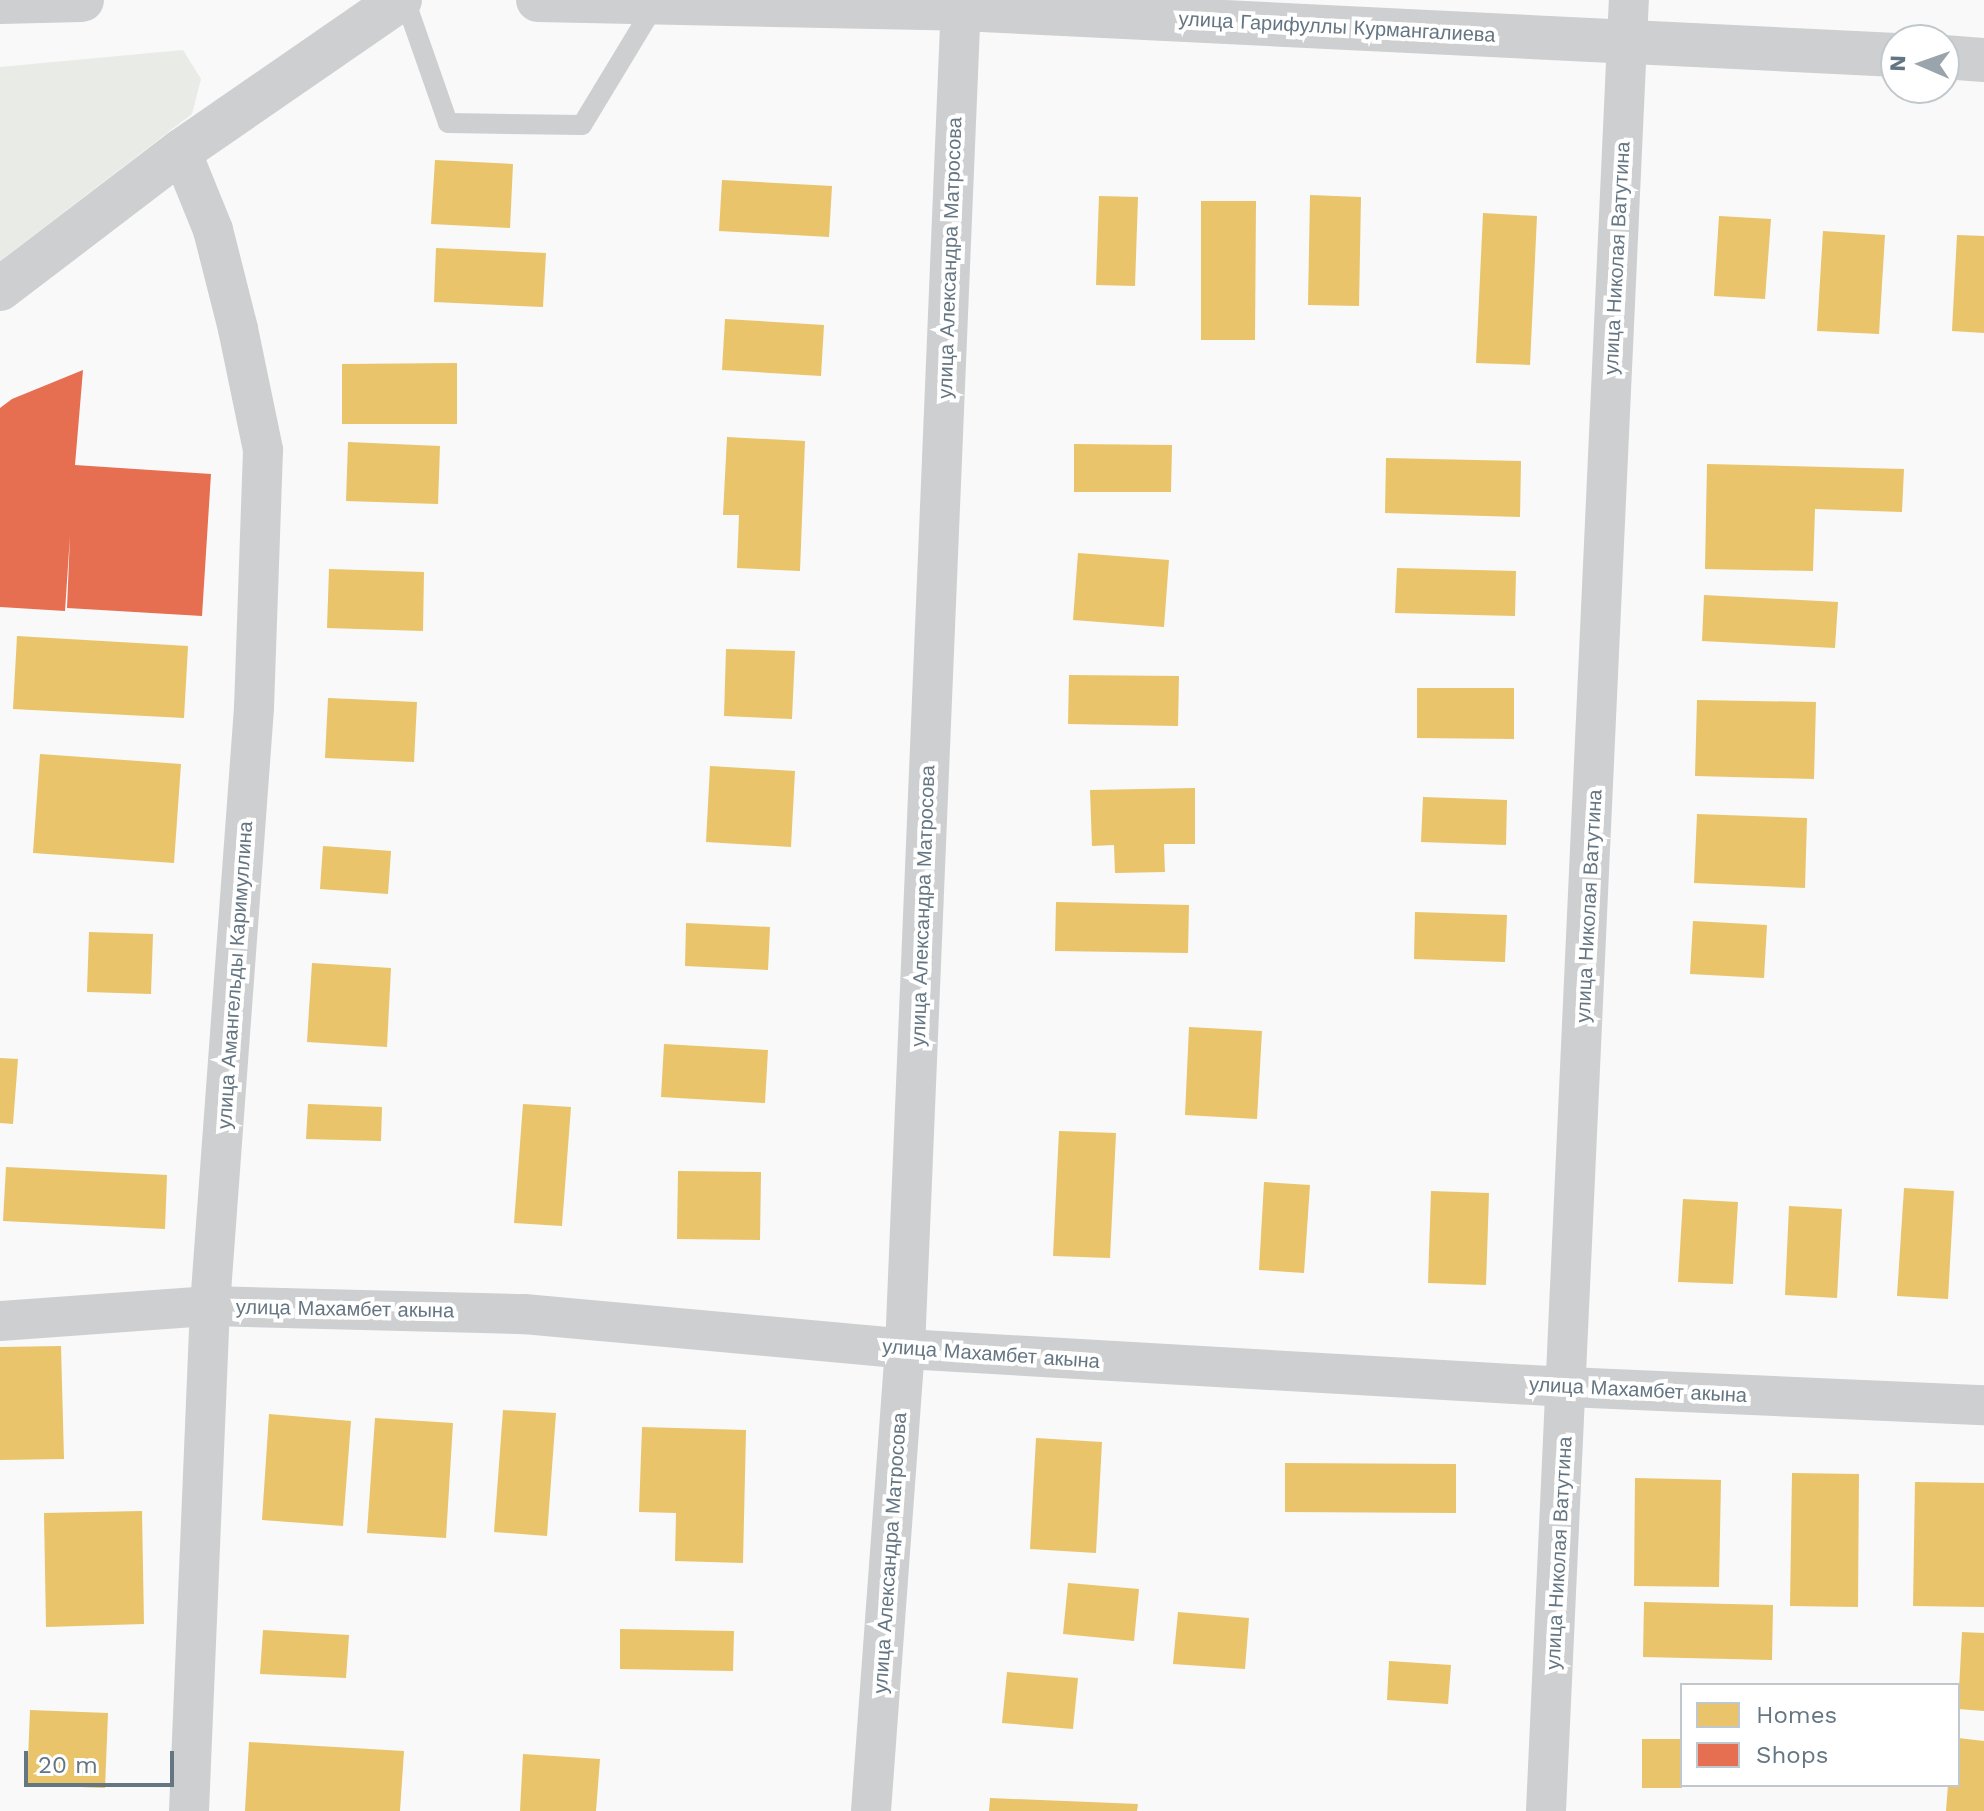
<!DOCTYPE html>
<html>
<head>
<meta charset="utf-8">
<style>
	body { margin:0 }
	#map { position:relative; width:1984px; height:1811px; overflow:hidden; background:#f9f9f9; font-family:"Work Sans",sans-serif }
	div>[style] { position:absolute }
	.green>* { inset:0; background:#e8ebe6 }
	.homes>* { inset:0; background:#e9c46a }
	.shops>* { inset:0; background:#e76f51 }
	.service>* { height:20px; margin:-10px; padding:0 10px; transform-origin:10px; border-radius:10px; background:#cecfd0 }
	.minor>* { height:40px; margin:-20px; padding:0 20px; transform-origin:20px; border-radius:20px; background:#cecfd0 }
	.tertiary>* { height:44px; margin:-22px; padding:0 22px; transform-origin:22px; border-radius:22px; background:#cecfd0 }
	span { translate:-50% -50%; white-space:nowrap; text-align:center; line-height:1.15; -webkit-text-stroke:8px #fff; paint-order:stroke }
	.street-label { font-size:20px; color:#657683 }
	.legend { position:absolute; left:1680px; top:1683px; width:280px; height:104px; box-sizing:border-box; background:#fff; border:2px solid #c1c8cd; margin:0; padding:10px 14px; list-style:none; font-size:24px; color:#657683 }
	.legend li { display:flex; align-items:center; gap:16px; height:40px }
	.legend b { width:40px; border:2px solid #c1c8cd }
	.north { position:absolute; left:1880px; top:24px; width:80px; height:80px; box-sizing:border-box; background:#fff; border:2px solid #c1c8cd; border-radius:50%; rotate:272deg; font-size:22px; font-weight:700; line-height:32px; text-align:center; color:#657683 }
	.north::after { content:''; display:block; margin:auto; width:28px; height:36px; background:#99a4ac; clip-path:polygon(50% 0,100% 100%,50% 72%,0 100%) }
	.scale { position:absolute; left:24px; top:1751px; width:150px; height:36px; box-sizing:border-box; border:4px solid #657683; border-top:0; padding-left:10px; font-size:24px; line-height:28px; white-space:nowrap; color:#657683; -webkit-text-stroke:6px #fff; paint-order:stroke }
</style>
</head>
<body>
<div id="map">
	<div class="green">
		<i style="clip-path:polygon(183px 50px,201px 79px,192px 114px,0 261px,0 67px)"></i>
	</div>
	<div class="homes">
		<i style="clip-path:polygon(435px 160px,513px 164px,510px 228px,431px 224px)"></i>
		<i style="clip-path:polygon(722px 180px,832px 186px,829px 237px,719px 231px)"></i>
		<i style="clip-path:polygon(1310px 195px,1361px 197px,1359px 306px,1308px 305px)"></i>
		<i style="clip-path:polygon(1099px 196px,1138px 197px,1135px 286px,1096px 285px)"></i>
		<i style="clip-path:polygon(1201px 201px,1256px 201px,1255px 340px,1201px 340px)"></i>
		<i style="clip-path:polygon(1483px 213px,1537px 216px,1530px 365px,1476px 363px)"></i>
		<i style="clip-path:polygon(1719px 216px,1771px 219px,1765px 299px,1714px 296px)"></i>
		<i style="clip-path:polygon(1823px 231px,1885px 235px,1879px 334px,1817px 331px)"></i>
		<i style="clip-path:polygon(1957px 235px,1984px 236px,1984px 333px,1952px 331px)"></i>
		<i style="clip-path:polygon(436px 248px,546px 253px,543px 307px,434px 302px)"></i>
		<i style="clip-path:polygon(725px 319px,824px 325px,821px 376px,722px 370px)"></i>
		<i style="clip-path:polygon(457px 363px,457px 424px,342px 424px,342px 364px)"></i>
		<i style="clip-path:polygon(727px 437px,805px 441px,800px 571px,737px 568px,739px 515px,723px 515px)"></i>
		<i style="clip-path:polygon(348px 442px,440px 446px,438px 504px,346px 501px)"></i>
		<i style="clip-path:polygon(1074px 444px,1172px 445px,1171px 492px,1074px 492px)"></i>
		<i style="clip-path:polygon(1386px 458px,1521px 461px,1520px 517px,1385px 513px)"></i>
		<i style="clip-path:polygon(1707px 464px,1904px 469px,1902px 512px,1815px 509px,1813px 571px,1705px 569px)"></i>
		<i style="clip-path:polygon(1078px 553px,1169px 560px,1164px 627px,1073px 620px)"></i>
		<i style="clip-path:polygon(1397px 568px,1516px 571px,1515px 616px,1395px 613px)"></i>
		<i style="clip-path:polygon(329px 569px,424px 572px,423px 631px,327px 628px)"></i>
		<i style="clip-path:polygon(1704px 595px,1838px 602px,1835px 648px,1702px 641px)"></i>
		<i style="clip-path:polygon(17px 636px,188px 646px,184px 718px,13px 709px)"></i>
		<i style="clip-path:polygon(726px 649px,795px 651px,792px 719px,724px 716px)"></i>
		<i style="clip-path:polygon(1069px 675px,1179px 676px,1178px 726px,1068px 724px)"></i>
		<i style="clip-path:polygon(1417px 688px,1514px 688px,1514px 739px,1417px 738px)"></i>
		<i style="clip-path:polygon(328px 698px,417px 702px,414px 762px,325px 758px)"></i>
		<i style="clip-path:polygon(1697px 700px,1816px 702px,1814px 779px,1695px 776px)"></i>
		<i style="clip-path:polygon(40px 754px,181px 764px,174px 863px,33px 853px)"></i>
		<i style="clip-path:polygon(710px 766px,795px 771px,791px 847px,706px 842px)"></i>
		<i style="clip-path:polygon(1195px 788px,1195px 844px,1164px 844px,1165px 872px,1115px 873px,1114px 845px,1092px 846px,1090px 790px)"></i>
		<i style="clip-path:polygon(1423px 797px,1507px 800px,1506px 845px,1421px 842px)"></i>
		<i style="clip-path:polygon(1697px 814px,1807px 818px,1805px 888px,1694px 883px)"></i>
		<i style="clip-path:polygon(323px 846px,391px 851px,388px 894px,320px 889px)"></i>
		<i style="clip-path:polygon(1056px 902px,1189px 905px,1188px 953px,1055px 951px)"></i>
		<i style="clip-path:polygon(1415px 912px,1507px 915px,1505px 962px,1414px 959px)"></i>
		<i style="clip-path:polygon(1693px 921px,1767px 925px,1764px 978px,1690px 974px)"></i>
		<i style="clip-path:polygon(686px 923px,770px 927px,768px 970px,685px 966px)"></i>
		<i style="clip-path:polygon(89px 932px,153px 934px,151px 994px,87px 992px)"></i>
		<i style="clip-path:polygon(312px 963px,391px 968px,387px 1047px,307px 1042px)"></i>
		<i style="clip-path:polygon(1189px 1027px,1262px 1031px,1257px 1119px,1185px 1115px)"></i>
		<i style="clip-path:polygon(664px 1044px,768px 1050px,765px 1103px,661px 1097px)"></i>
		<i style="clip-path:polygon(0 1058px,18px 1059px,13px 1124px,0 1123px)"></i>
		<i style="clip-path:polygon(308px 1104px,382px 1107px,381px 1141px,306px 1139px)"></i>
		<i style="clip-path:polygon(523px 1104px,571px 1107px,562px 1226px,514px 1223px)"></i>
		<i style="clip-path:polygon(1059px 1131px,1116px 1133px,1110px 1258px,1053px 1256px)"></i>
		<i style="clip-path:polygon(6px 1167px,167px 1175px,165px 1229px,3px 1221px)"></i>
		<i style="clip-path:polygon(678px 1171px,761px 1172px,760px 1240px,677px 1239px)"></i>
		<i style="clip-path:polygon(1264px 1182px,1310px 1185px,1304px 1273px,1259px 1270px)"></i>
		<i style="clip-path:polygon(1904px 1188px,1954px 1191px,1948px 1299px,1897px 1296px)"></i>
		<i style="clip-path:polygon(1431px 1191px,1489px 1193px,1486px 1285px,1428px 1283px)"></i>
		<i style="clip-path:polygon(1683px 1199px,1738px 1202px,1733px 1284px,1678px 1282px)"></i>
		<i style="clip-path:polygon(1789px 1206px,1842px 1209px,1837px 1298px,1785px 1295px)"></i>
		<i style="clip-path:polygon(61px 1346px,64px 1459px,0 1460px,0 1347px)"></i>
		<i style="clip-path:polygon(503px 1410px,556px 1413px,547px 1536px,494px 1532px)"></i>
		<i style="clip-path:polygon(269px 1414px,351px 1421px,343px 1526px,262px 1520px)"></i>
		<i style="clip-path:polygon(375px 1418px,453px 1423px,446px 1538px,367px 1533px)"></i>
		<i style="clip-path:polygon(642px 1427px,746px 1430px,743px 1563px,675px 1561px,676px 1513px,639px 1512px)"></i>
		<i style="clip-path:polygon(1036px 1438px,1102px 1442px,1096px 1553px,1030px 1549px)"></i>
		<i style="clip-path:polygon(1285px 1463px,1456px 1464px,1456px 1513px,1285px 1512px)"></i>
		<i style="clip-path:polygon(1792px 1473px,1859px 1474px,1858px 1607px,1790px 1606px)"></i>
		<i style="clip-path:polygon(1635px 1478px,1721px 1480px,1719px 1587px,1634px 1586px)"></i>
		<i style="clip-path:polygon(1915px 1482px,1984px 1483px,1984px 1607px,1913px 1606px)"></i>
		<i style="clip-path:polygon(142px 1511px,144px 1624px,46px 1627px,44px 1513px)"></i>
		<i style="clip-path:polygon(1068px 1583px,1139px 1589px,1134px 1641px,1063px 1634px)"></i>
		<i style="clip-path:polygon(1644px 1602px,1773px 1605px,1772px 1660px,1643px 1657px)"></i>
		<i style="clip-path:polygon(1178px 1612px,1249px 1618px,1245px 1669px,1173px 1664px)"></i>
		<i style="clip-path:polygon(620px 1629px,734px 1631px,733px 1671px,620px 1669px)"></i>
		<i style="clip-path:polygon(263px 1630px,349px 1635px,346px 1678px,260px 1674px)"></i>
		<i style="clip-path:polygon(1962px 1632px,1984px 1633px,1984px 1711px,1958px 1709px)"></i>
		<i style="clip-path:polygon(1389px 1661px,1451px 1665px,1448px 1704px,1387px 1700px)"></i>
		<i style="clip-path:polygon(1007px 1672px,1078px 1678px,1073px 1729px,1002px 1723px)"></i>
		<i style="clip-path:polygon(30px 1710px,108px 1713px,105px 1788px,27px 1785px)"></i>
		<i style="clip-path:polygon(1958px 1738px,1984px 1741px,1984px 1811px,1946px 1811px,1948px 1785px,1958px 1785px)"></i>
		<i style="clip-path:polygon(1642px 1739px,1682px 1739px,1682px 1788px,1642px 1788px)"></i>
		<i style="clip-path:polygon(249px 1742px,404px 1751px,400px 1811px,245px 1811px)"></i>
		<i style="clip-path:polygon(523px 1754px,600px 1759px,596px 1811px,520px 1811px)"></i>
		<i style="clip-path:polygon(990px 1798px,1138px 1804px,1137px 1811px,989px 1811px)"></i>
	</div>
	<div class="shops">
		<i style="clip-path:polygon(83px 370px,75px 465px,211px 474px,202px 616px,67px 608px,70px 536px,65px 611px,0 607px,0 408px,12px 399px)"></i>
	</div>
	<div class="service">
		<i style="left:405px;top:0;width:130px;rotate:70.7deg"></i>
		<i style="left:448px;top:123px;width:134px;rotate:0.9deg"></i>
		<i style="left:582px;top:125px;width:143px;rotate:-58.8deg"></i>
	</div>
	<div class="minor">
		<i style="left:181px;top:151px;width:85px;rotate:67.9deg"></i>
		<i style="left:213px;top:230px;width:102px;rotate:75.8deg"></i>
		<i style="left:238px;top:329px;width:124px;rotate:78.3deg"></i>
		<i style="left:263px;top:450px;width:258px;rotate:92deg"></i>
		<i style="left:254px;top:708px;width:600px;rotate:94.21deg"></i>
		<i style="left:210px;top:1306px;width:505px;rotate:92.38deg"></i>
		<i style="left:0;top:1321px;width:211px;rotate:-4.1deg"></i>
		<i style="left:210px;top:1306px;width:314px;rotate:1.5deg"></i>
		<i style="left:524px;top:1314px;width:383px;rotate:5.2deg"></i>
		<i style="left:905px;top:1349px;width:663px;rotate:3.29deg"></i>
		<i style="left:1567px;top:1387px;width:417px;rotate:2.5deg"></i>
		<i style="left:871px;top:1811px;width:463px;rotate:-85.8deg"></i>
		<i style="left:905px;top:1349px;width:1350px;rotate:-87.62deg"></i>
		<i style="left:1546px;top:1811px;width:1813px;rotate:-87.38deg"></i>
	</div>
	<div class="tertiary">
		<i style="left:538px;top:0;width:423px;rotate:1.2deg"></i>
		<i style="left:961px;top:9px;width:936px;rotate:2.82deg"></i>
		<i style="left:0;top:2px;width:82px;rotate:-1.4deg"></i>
		<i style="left:1944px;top:57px;width:40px;rotate:4.3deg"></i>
		<i style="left:0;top:289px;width:228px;rotate:-37.3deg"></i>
		<i style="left:181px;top:151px;width:266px;rotate:-34.6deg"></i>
	</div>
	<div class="street-label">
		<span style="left:1337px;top:27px;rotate:3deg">улица Гарифуллы Курмангалиева</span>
		<span style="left:950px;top:258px;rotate:-88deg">улица Александра Матросова</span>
		<span style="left:1617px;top:258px;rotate:-87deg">улица Николая Ватутина</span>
		<span style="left:923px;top:906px;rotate:-88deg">улица Александра Матросова</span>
		<span style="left:1589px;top:906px;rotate:-87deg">улица Николая Ватутина</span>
		<span style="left:235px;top:975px;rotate:-86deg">улица Амангельды Каримуллина</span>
		<span style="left:345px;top:1309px;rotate:1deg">улица Махамбет акына</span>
		<span style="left:991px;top:1354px;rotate:4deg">улица Махамбет акына</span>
		<span style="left:1638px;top:1390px;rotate:3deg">улица Махамбет акына</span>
		<span style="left:890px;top:1553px;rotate:-86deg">улица Александра Матросова</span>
		<span style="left:1559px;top:1553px;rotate:-87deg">улица Николая Ватутина</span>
	</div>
	<ul class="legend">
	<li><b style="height:22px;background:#e9c46a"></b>Homes</li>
	<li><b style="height:22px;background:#e76f51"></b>Shops</li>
	</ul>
	<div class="north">N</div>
	<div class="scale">20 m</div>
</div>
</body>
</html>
